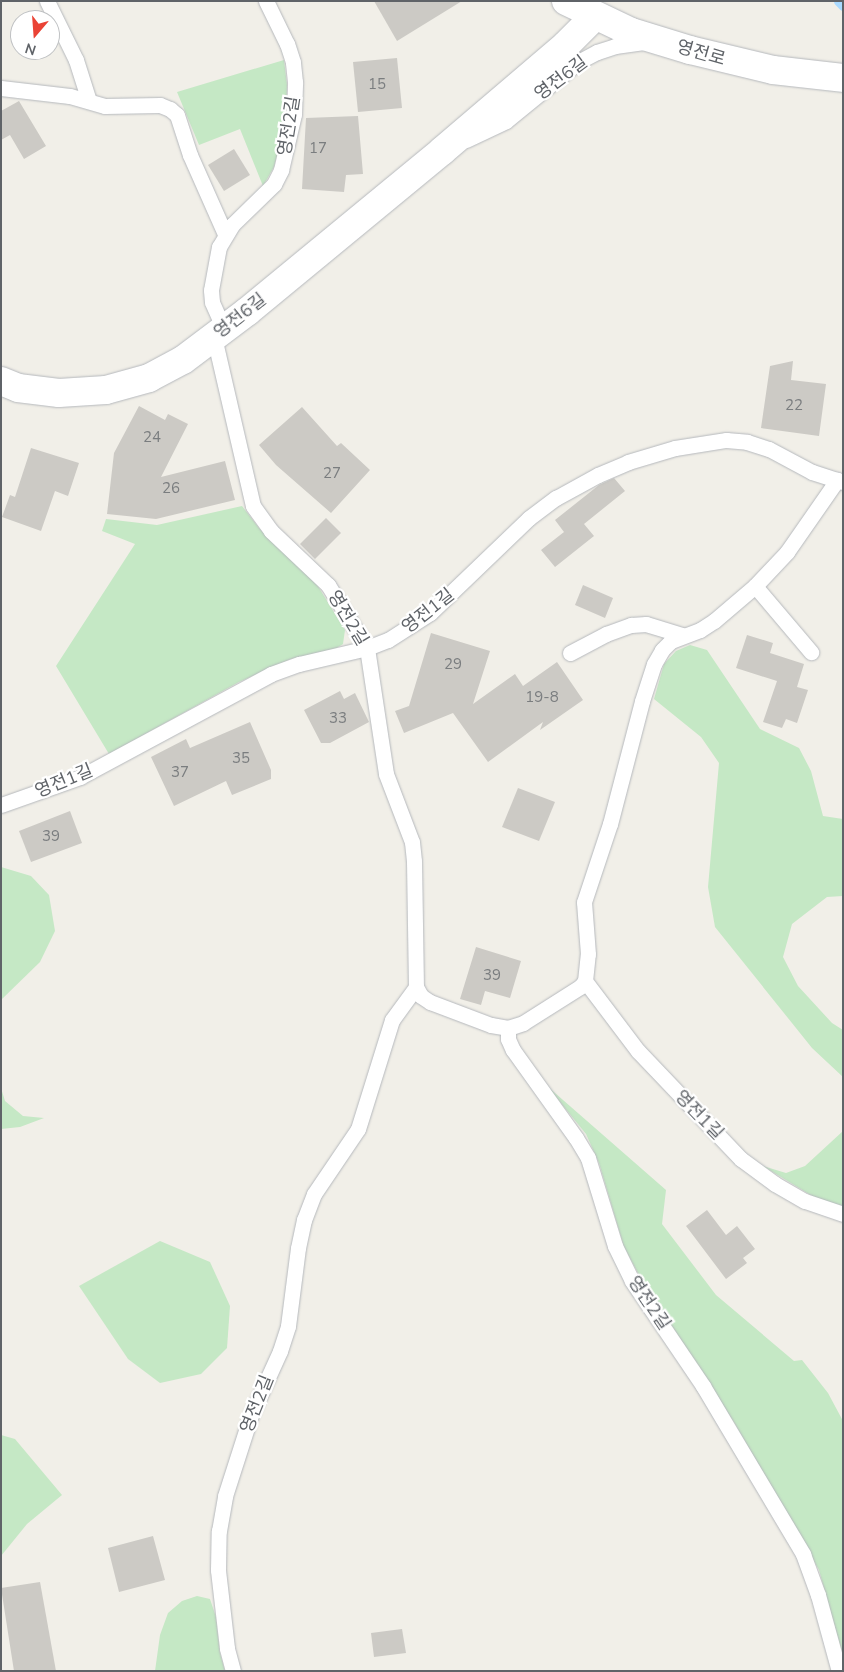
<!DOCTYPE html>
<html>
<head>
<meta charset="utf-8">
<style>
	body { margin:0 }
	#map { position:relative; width:844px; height:1672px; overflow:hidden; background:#f1efe8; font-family:"Nunito Sans","Noto Sans KR",sans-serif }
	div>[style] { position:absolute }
	.green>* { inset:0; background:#c5e8c5 }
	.stream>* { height:9px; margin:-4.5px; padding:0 4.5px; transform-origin:4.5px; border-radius:4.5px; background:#aadaff }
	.building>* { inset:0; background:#cccac5 }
	.roads { filter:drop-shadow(0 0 1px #b5b8bc) drop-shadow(0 0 1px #b5b8bc) }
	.lane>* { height:15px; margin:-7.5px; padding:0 7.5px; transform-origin:7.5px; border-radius:7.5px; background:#fff }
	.street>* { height:28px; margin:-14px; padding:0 14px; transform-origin:14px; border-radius:14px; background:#fff }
	.secondary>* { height:28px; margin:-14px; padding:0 14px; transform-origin:14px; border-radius:14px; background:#fff }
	span { translate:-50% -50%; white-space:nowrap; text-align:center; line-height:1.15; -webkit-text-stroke:4.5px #fff; paint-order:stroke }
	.number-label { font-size:15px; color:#7a7d7f }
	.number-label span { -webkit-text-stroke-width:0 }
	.street-label { font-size:18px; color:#5f6368 }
	.frame { position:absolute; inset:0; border:2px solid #5f6368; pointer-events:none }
	.north { position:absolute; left:10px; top:10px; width:50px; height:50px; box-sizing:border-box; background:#fff; border:1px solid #bfc1c3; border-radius:50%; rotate:198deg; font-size:14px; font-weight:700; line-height:20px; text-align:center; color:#5f6368 }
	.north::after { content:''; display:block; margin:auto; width:18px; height:22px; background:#ea4335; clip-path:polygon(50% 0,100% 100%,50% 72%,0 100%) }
</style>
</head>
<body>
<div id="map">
	<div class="green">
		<i style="clip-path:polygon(284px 60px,287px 85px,286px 122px,274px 167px,263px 186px,240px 129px,199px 145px,177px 92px)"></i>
		<i style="clip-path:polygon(242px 506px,259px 528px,316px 583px,345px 630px,343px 644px,335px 649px,291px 659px,239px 682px,109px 754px,56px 666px,135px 544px,102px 531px,106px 519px,157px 525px)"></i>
		<i style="clip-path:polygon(690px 645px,707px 650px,760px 729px,799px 748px,811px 771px,823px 816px,843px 819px,843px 896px,827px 897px,792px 924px,783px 957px,798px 986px,832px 1023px,843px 1030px,843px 1077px,812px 1048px,715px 927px,708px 887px,719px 763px,701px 737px,654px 699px,664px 664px,676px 651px)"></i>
		<i style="clip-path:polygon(1px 867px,31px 876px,49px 895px,55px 931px,40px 962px,1px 1000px)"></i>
		<i style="clip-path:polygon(547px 1086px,666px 1190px,662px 1224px,716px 1295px,794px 1361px,802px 1360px,828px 1393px,843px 1421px,843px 1657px,819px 1570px,735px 1424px,639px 1275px,624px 1247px,599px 1163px,586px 1134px)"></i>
		<i style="clip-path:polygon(1px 1088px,5px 1101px,23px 1116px,44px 1118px,20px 1127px,1px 1129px)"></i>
		<i style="clip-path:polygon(843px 1131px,843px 1206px,817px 1199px,763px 1166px,786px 1173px,805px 1166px)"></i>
		<i style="clip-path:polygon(160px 1241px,210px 1262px,230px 1306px,227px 1348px,201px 1374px,160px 1383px,128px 1359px,79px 1286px)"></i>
		<i style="clip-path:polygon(1px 1435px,15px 1439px,62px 1495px,27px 1524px,1px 1556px)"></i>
		<i style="clip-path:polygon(197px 1596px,210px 1599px,216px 1617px,220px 1653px,225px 1671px,155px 1671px,160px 1635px,168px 1613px,182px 1601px)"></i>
	</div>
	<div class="stream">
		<i style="left:838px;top:1px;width:7px;rotate:45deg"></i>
	</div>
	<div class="building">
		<i style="clip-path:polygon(374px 1px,462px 1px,397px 41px)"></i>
		<i style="clip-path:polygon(397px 58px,402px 108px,358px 112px,353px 62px)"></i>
		<i style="clip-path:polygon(19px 101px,46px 146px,24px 159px,10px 135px,1px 140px,1px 111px)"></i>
		<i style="clip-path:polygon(358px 116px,363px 174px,346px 175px,344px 192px,302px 189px,306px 118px)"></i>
		<i style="clip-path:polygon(234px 149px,250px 175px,224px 191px,208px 165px)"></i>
		<i style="clip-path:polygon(793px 361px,791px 380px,826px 384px,819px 436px,761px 428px,770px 366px)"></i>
		<i style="clip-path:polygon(139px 406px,165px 420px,168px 414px,188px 424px,161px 477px,225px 461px,235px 500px,156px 519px,107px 514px,114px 453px)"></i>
		<i style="clip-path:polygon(302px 407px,337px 446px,341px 443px,370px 470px,331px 513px,276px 465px,259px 445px)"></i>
		<i style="clip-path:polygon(31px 448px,79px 463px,68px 496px,55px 491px,41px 531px,2px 517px,10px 495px,15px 497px)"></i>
		<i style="clip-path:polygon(614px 478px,625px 491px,584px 524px,594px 536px,555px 567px,541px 550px,564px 532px,555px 520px,599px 485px)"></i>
		<i style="clip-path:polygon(326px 518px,341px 533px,315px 559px,300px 544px)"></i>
		<i style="clip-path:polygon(583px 585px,613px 598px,605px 618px,575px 605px)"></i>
		<i style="clip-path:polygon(431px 633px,490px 651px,473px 704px,515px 674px,523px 686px,557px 662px,583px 700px,540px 730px,543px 722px,488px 762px,453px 713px,404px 733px,395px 711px,409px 706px)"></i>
		<i style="clip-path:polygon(747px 635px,773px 643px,770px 653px,804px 664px,797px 687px,808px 690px,797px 723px,786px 719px,782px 728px,763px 722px,777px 681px,736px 668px)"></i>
		<i style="clip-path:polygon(340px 691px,344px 699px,355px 693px,369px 722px,330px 743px,321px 743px,304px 710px)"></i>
		<i style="clip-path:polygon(250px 722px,271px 770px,271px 779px,232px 795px,226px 781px,174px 806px,151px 757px,186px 739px,190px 748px)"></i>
		<i style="clip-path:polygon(518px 788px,555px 802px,539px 841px,502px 827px)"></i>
		<i style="clip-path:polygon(70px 811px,82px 843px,31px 862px,19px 831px)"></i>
		<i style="clip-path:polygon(476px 947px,521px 961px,510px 998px,485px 991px,481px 1005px,460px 999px)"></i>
		<i style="clip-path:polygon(707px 1210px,726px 1235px,737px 1226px,755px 1249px,743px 1258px,747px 1263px,726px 1279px,686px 1226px)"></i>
		<i style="clip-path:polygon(153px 1536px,165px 1580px,119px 1592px,108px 1548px)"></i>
		<i style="clip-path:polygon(40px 1582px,56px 1671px,14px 1671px,1px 1588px)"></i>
		<i style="clip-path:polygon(402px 1629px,406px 1653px,374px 1657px,371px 1633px)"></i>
	</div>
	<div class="roads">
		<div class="lane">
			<i style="left:47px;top:1px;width:66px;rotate:63.8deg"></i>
			<i style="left:76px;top:60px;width:43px;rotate:72.4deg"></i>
			<i style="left:1px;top:88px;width:69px;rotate:6.6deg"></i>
			<i style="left:70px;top:96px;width:36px;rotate:16deg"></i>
			<i style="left:105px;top:106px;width:55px;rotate:-1deg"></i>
			<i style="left:160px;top:105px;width:11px;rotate:22deg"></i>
			<i style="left:170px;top:109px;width:9px;rotate:41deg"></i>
			<i style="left:177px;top:115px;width:42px;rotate:72deg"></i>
			<i style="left:190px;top:155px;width:86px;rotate:66.1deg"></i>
			<i style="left:466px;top:140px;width:44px;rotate:-25.4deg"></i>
			<i style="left:506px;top:121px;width:93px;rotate:-39.3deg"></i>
			<i style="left:578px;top:62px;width:21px;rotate:-28deg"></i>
			<i style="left:597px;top:52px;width:19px;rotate:-18deg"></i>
			<i style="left:615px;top:46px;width:29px;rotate:-8deg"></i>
			<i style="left:226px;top:328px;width:12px;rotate:-125deg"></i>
			<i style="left:219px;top:318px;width:17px;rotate:-114deg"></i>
			<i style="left:212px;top:302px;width:12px;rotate:-95deg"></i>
			<i style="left:211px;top:290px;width:44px;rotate:-79.5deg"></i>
			<i style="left:219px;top:247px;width:26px;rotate:-59deg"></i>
			<i style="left:232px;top:225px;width:59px;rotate:-44.3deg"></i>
			<i style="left:274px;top:184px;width:16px;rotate:-63deg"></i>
			<i style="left:281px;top:170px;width:57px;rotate:-76.9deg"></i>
			<i style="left:294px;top:114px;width:32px;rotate:-88deg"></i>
			<i style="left:295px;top:82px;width:20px;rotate:-96deg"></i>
			<i style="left:293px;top:62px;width:19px;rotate:-108deg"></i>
			<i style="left:287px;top:44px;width:48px;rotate:-116deg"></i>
			<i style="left:214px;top:337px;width:173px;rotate:77deg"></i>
			<i style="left:253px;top:506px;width:31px;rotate:54deg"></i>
			<i style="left:271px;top:531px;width:79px;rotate:43.5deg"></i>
			<i style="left:328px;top:585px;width:74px;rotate:58.2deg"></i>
			<i style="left:367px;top:648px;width:127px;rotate:81.4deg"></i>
			<i style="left:386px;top:774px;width:73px;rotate:69.1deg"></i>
			<i style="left:412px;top:842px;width:19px;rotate:84deg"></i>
			<i style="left:414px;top:861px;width:126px;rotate:89.1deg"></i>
			<i style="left:416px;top:987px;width:10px;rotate:61deg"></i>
			<i style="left:421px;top:996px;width:11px;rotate:34deg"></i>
			<i style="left:430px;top:1002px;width:65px;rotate:20.7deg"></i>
			<i style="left:491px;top:1025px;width:17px;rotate:10deg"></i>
			<i style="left:508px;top:1028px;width:16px;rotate:-18deg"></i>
			<i style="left:523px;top:1023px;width:67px;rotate:-32.3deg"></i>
			<i style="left:580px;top:987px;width:8px;rotate:-50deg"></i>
			<i style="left:585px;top:981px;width:27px;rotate:-84deg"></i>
			<i style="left:588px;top:954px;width:52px;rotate:-94.4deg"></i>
			<i style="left:584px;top:902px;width:82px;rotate:-71.6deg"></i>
			<i style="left:610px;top:824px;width:127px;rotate:-75.4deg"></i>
			<i style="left:642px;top:701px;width:39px;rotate:-72deg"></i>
			<i style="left:654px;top:664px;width:16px;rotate:-60deg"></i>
			<i style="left:662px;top:650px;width:13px;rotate:-45deg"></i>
			<i style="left:671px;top:641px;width:31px;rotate:-21deg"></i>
			<i style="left:700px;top:630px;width:17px;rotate:-33deg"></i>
			<i style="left:714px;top:621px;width:54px;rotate:-40.5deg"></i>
			<i style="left:755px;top:586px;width:47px;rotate:-46.7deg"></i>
			<i style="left:787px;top:552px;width:88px;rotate:-55.2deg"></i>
			<i style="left:755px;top:586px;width:87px;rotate:49.7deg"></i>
			<i style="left:570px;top:653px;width:41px;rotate:-27.8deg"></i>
			<i style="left:606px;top:634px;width:27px;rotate:-20deg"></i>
			<i style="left:631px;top:625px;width:15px;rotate:-4deg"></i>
			<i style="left:646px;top:624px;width:39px;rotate:17deg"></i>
			<i style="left:1px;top:805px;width:84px;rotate:-19.5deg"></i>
			<i style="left:80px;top:777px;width:217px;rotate:-28.3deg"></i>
			<i style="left:271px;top:674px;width:30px;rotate:-20deg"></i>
			<i style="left:299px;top:664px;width:70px;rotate:-13.2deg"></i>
			<i style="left:367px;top:648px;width:22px;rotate:-21deg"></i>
			<i style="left:388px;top:640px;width:50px;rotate:-32.7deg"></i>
			<i style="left:430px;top:613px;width:137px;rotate:-43.8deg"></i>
			<i style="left:529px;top:518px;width:34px;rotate:-37deg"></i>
			<i style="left:556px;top:498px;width:48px;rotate:-28.7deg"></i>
			<i style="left:598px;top:475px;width:33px;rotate:-23deg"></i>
			<i style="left:628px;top:462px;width:49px;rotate:-16.6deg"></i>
			<i style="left:675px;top:448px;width:52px;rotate:-8.9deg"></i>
			<i style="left:726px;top:440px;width:21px;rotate:5deg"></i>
			<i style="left:747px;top:442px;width:23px;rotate:18deg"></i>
			<i style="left:769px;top:449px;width:49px;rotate:28.1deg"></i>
			<i style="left:812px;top:472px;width:33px;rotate:18deg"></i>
			<i style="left:585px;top:981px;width:88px;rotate:52.9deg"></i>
			<i style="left:638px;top:1051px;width:149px;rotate:46.4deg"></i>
			<i style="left:741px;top:1159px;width:42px;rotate:36.3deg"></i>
			<i style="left:775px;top:1184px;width:34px;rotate:30deg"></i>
			<i style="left:805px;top:1201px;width:40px;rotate:18.9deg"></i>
			<i style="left:508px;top:1028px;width:11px;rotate:90deg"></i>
			<i style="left:508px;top:1039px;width:12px;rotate:66deg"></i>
			<i style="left:513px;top:1050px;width:108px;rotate:54.4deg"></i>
			<i style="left:576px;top:1138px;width:23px;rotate:59deg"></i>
			<i style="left:588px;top:1158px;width:92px;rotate:72.9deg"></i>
			<i style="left:615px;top:1246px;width:39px;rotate:64deg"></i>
			<i style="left:632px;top:1281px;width:127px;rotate:55.9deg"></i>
			<i style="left:703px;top:1386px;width:196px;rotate:59.2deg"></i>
			<i style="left:803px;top:1554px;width:44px;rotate:69.9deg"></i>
			<i style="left:818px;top:1595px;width:79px;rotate:74.6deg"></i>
			<i style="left:233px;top:1671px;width:24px;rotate:-105deg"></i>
			<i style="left:227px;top:1648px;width:79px;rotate:-96.6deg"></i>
			<i style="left:218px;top:1570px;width:39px;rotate:-89deg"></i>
			<i style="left:219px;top:1531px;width:36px;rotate:-80deg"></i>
			<i style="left:225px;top:1496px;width:85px;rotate:-72.2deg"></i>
			<i style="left:251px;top:1415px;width:70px;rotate:-65.6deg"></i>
			<i style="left:280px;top:1351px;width:26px;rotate:-72deg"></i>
			<i style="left:288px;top:1326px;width:79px;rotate:-82.7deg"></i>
			<i style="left:298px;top:1248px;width:29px;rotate:-78deg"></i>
			<i style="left:304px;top:1220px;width:28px;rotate:-69deg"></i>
			<i style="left:314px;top:1194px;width:78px;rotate:-55.9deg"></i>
			<i style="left:358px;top:1129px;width:114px;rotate:-72.7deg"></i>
			<i style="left:392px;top:1020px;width:41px;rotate:-54deg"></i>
		</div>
		<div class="street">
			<i style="left:1px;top:381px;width:18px;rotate:22deg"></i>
			<i style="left:18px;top:388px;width:41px;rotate:7deg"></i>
			<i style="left:59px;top:393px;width:47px;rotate:-3.7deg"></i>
			<i style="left:106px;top:390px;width:45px;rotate:-15.6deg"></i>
			<i style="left:149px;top:378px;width:38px;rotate:-28deg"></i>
			<i style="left:183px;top:360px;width:81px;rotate:-37deg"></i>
			<i style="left:248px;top:311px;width:251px;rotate:-39.5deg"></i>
			<i style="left:442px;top:151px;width:163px;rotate:-40.5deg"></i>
			<i style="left:566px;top:45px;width:41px;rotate:-45deg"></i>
		</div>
		<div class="secondary">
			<i style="left:566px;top:1px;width:72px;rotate:25.5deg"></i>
			<i style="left:631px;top:32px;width:62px;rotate:17deg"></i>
			<i style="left:690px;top:50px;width:85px;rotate:13.5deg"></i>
			<i style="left:773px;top:70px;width:70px;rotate:6.5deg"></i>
		</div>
	</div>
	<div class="number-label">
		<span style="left:377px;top:85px">15</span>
		<span style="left:318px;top:149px">17</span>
		<span style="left:794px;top:406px">22</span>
		<span style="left:152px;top:438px">24</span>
		<span style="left:332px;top:474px">27</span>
		<span style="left:171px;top:489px">26</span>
		<span style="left:453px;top:665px">29</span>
		<span style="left:542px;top:698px">19-8</span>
		<span style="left:338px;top:719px">33</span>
		<span style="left:241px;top:759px">35</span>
		<span style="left:180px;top:773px">37</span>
		<span style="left:51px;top:837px">39</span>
		<span style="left:492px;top:976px">39</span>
	</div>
	<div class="street-label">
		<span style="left:701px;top:53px;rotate:16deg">영전로</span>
		<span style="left:561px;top:78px;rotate:-37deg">영전6길</span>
		<span style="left:289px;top:126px;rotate:-81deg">영전2길</span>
		<span style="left:240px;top:316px;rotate:-38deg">영전6길</span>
		<span style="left:428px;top:611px;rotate:-38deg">영전1길</span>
		<span style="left:348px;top:618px;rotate:59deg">영전2길</span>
		<span style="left:64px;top:781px;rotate:-22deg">영전1길</span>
		<span style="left:699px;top:1115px;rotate:46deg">영전1길</span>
		<span style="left:649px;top:1303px;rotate:56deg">영전2길</span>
		<span style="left:257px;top:1404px;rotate:-68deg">영전2길</span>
	</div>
	<div class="frame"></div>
	<div class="north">N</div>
</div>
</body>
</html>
